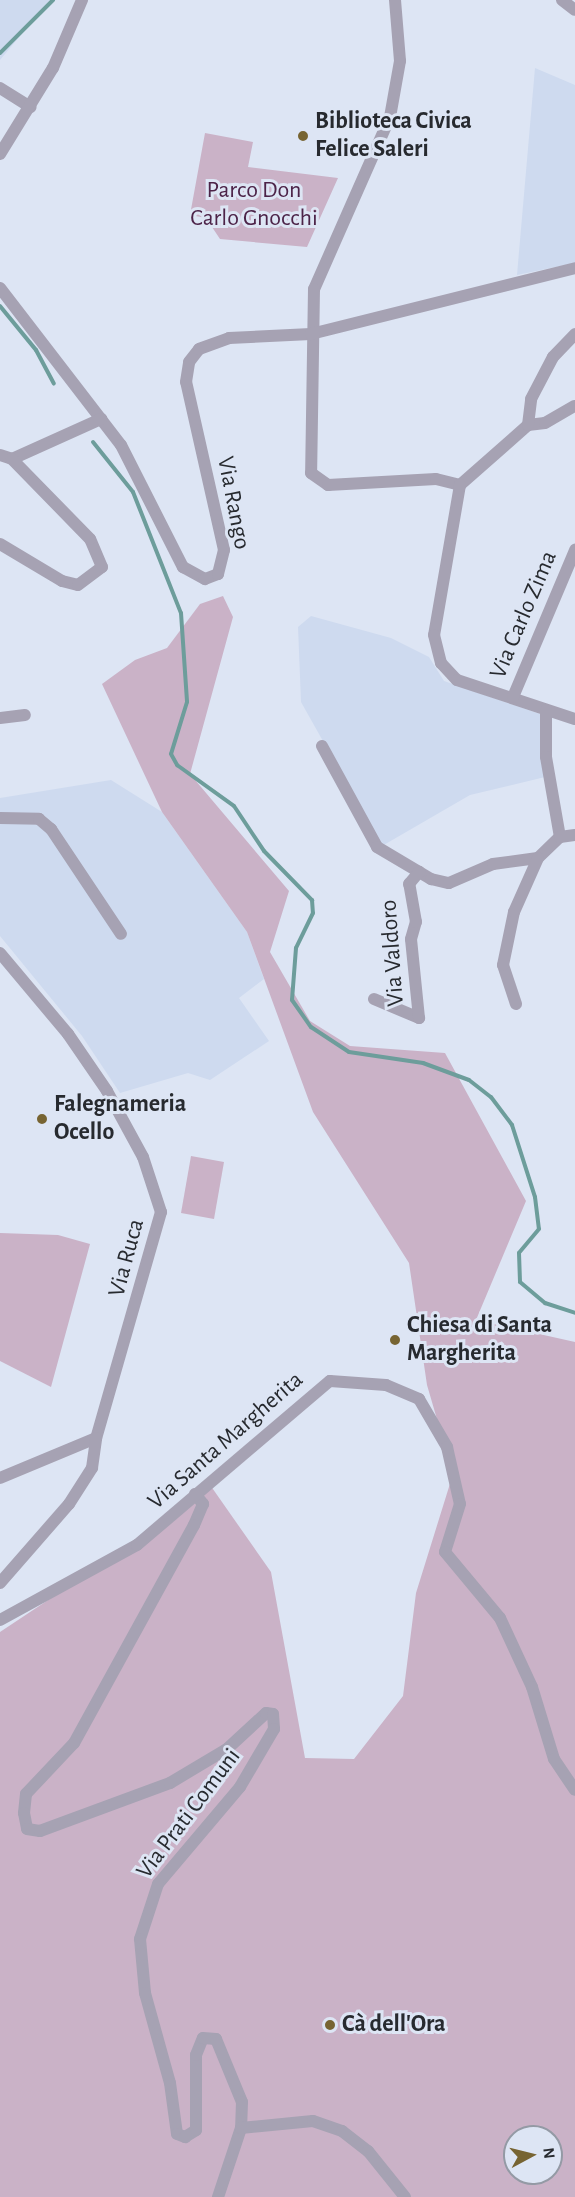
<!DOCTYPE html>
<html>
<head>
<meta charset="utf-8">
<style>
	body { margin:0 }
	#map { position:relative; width:575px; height:2197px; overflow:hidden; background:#dde5f4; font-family:"Alegreya Sans",sans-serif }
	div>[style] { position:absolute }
	.built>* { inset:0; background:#cedaef }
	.green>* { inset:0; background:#cab2c7 }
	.stream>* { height:4px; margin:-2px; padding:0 2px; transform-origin:2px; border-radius:2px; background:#6d9d9b }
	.street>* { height:12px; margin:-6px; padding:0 6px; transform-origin:6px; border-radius:6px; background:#a6a2b3 }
	.dots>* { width:16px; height:16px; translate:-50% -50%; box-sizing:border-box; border:3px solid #dde5f4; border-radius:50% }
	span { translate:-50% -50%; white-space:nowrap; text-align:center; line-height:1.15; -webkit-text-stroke:6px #dde5f4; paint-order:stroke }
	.poi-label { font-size:24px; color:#272a2f; font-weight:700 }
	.left { translate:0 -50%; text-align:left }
	.park-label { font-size:24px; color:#4c2348 }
	.street-label { font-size:24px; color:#272a2f }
	.north { position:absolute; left:503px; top:2125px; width:60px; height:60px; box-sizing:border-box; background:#dde5f4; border:2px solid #949aa5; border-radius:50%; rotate:83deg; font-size:16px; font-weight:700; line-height:24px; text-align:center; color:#272a2f }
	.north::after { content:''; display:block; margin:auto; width:21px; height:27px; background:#776432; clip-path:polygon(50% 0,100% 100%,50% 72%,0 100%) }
</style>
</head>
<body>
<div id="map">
	<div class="built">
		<i style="clip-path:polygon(0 0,50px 0,0 60px)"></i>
		<i style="clip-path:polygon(535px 68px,575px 85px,575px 263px,517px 275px)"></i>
		<i style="clip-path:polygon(311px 616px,391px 638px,429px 657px,444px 681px,540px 714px,545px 777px,470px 795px,382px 846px,301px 702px,298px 627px)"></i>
		<i style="clip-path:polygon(111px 780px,162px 812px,247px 932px,264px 979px,239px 998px,269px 1041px,210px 1080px,188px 1073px,120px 1093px,82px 1036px,0 936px,0 798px)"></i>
	</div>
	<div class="green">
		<i style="clip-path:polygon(205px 133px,253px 142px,248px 167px,338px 178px,307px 247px,220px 239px,206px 218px,190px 215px)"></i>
		<i style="clip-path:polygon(evenodd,223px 596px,233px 617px,190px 774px,289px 891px,270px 952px,310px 1021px,350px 1046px,445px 1053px,526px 1201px,476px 1320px,575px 1342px,575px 2197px,0 2197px,0 1632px,137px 1541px,208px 1482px,271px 1572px,305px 1758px,354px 1759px,403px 1696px,416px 1593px,453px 1474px,427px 1385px,409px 1263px,313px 1112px,247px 932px,162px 812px,102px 684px,135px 660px,167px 648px,200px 604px,223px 596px,515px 2137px,551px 2137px,551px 2173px,515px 2173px,515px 2137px)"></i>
		<i style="clip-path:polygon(191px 1156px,224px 1162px,214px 1219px,181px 1213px)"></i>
		<i style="clip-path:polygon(0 1233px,58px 1235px,90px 1244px,51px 1387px,0 1361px)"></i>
	</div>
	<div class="stream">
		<i style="left:0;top:53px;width:75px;rotate:-45deg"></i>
		<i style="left:0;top:306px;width:57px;rotate:50.7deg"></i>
		<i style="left:36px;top:350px;width:38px;rotate:62deg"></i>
		<i style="left:93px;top:442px;width:64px;rotate:51.3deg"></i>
		<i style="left:133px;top:492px;width:130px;rotate:68.4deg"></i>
		<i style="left:181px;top:613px;width:89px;rotate:86.1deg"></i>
		<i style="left:187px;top:702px;width:54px;rotate:107.1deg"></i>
		<i style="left:171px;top:754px;width:13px;rotate:61deg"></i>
		<i style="left:177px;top:765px;width:70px;rotate:35.7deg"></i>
		<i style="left:234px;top:806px;width:54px;rotate:56.3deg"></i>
		<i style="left:264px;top:851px;width:69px;rotate:45.6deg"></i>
		<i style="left:312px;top:900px;width:13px;rotate:86deg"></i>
		<i style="left:313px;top:913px;width:39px;rotate:116deg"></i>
		<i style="left:296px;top:948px;width:52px;rotate:94.4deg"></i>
		<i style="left:292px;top:1000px;width:33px;rotate:55deg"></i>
		<i style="left:311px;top:1027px;width:45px;rotate:33.3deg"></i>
		<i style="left:349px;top:1052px;width:75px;rotate:8.5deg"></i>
		<i style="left:423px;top:1063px;width:49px;rotate:20.3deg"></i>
		<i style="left:469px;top:1080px;width:28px;rotate:38deg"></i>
		<i style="left:491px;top:1097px;width:35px;rotate:53deg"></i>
		<i style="left:512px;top:1125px;width:76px;rotate:72.3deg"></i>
		<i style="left:535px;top:1197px;width:32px;rotate:83deg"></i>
		<i style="left:539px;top:1229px;width:31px;rotate:130deg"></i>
		<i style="left:519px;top:1253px;width:29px;rotate:88deg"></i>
		<i style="left:520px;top:1282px;width:33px;rotate:40deg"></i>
		<i style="left:545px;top:1303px;width:32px;rotate:18deg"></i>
	</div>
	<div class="street">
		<i style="left:395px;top:0;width:61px;rotate:85.3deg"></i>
		<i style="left:400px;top:61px;width:57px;rotate:100.1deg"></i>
		<i style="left:390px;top:117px;width:188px;rotate:113.8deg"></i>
		<i style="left:314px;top:289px;width:184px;rotate:90.9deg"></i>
		<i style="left:311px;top:473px;width:21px;rotate:35deg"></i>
		<i style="left:328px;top:485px;width:108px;rotate:-3.2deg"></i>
		<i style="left:436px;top:479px;width:25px;rotate:14deg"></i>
		<i style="left:460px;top:485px;width:91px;rotate:-41.4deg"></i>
		<i style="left:528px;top:425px;width:17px;rotate:-7deg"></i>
		<i style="left:545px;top:423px;width:34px;rotate:-30deg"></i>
		<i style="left:562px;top:0;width:16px;rotate:38deg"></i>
		<i style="left:0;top:88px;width:36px;rotate:32deg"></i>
		<i style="left:0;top:154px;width:101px;rotate:-58.4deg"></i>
		<i style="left:53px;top:68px;width:74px;rotate:-66.9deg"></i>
		<i style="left:0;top:288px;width:198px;rotate:52.4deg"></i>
		<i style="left:121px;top:445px;width:137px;rotate:63.1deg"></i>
		<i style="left:183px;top:567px;width:25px;rotate:29deg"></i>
		<i style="left:205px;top:579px;width:14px;rotate:-21deg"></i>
		<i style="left:218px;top:574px;width:25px;rotate:-76deg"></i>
		<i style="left:224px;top:550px;width:172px;rotate:-102.7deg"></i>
		<i style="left:186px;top:382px;width:20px;rotate:-81deg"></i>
		<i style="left:189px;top:362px;width:16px;rotate:-52deg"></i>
		<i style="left:199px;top:349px;width:32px;rotate:-20deg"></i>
		<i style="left:229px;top:338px;width:82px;rotate:-2.8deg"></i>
		<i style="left:311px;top:334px;width:272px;rotate:-14deg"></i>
		<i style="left:528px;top:425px;width:26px;rotate:-83deg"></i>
		<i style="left:531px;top:399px;width:47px;rotate:-62.4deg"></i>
		<i style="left:553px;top:357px;width:32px;rotate:-46deg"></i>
		<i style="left:0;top:455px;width:13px;rotate:18deg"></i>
		<i style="left:12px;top:459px;width:98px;rotate:-24.2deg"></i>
		<i style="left:460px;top:485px;width:152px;rotate:99.8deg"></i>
		<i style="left:434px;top:635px;width:29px;rotate:76deg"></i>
		<i style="left:441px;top:663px;width:23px;rotate:47deg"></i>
		<i style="left:457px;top:680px;width:124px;rotate:18.3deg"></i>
		<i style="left:0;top:544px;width:72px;rotate:30.8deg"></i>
		<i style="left:62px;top:581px;width:16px;rotate:14deg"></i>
		<i style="left:78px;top:585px;width:30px;rotate:-37deg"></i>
		<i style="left:102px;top:567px;width:30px;rotate:-113deg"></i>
		<i style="left:90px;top:539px;width:112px;rotate:-134.3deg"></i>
		<i style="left:513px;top:697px;width:160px;rotate:-67.1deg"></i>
		<i style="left:546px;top:710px;width:47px;rotate:90deg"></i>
		<i style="left:546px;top:757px;width:81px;rotate:80.1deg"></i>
		<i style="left:0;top:718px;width:25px;rotate:-7deg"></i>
		<i style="left:322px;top:746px;width:115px;rotate:61.4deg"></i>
		<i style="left:377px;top:847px;width:63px;rotate:30.7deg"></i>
		<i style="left:431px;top:879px;width:18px;rotate:13deg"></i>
		<i style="left:449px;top:883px;width:48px;rotate:-23.4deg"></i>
		<i style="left:493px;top:864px;width:45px;rotate:-7.6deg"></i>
		<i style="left:538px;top:858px;width:30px;rotate:-44deg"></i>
		<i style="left:560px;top:837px;width:15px;rotate:-8deg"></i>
		<i style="left:0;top:818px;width:39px;rotate:1deg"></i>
		<i style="left:39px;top:819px;width:16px;rotate:40deg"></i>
		<i style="left:51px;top:829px;width:126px;rotate:56.3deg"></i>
		<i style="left:0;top:953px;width:106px;rotate:50deg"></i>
		<i style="left:68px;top:1034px;width:69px;rotate:55.6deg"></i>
		<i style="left:107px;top:1091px;width:75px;rotate:61.4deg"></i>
		<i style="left:143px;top:1157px;width:58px;rotate:71.9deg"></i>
		<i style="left:161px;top:1212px;width:235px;rotate:106deg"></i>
		<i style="left:96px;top:1438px;width:104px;rotate:157.4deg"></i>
		<i style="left:374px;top:999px;width:49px;rotate:22.9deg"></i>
		<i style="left:419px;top:1018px;width:79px;rotate:-95.8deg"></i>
		<i style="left:411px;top:939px;width:18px;rotate:-74deg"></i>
		<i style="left:416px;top:922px;width:39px;rotate:-100deg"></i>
		<i style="left:409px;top:884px;width:16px;rotate:-50deg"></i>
		<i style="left:516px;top:1004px;width:41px;rotate:-108.4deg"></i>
		<i style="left:503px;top:965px;width:54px;rotate:-78.3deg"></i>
		<i style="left:514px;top:912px;width:59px;rotate:-66deg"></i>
		<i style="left:195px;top:1494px;width:13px;rotate:51deg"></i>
		<i style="left:203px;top:1504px;width:23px;rotate:113deg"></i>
		<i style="left:194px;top:1525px;width:249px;rotate:118.8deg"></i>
		<i style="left:74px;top:1743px;width:70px;rotate:133.3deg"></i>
		<i style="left:26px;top:1794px;width:19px;rotate:96deg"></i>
		<i style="left:24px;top:1813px;width:16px;rotate:79deg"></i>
		<i style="left:27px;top:1829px;width:13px;rotate:9deg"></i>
		<i style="left:40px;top:1831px;width:139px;rotate:-20.3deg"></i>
		<i style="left:170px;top:1783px;width:66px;rotate:-30.8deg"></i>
		<i style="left:227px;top:1749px;width:53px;rotate:-42.7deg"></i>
		<i style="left:266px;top:1713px;width:7px;rotate:8deg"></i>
		<i style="left:273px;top:1714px;width:15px;rotate:86deg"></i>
		<i style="left:274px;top:1729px;width:67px;rotate:120.4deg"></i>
		<i style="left:240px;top:1787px;width:127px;rotate:130.2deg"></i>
		<i style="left:158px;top:1884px;width:58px;rotate:108.1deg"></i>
		<i style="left:140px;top:1939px;width:54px;rotate:84.7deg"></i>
		<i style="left:145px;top:1993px;width:93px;rotate:74.5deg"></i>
		<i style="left:170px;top:2083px;width:51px;rotate:82.2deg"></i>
		<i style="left:177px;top:2134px;width:9px;rotate:21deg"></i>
		<i style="left:185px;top:2137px;width:13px;rotate:-32deg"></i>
		<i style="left:196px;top:2130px;width:75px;rotate:-90deg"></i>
		<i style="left:196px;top:2055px;width:18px;rotate:-68deg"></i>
		<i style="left:203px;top:2038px;width:13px;rotate:4deg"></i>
		<i style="left:216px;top:2039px;width:68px;rotate:67.6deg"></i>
		<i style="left:242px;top:2102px;width:26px;rotate:92deg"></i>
		<i style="left:241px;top:2128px;width:73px;rotate:108.4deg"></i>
		<i style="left:0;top:1583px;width:105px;rotate:-48.9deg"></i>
		<i style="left:69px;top:1504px;width:43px;rotate:-57.4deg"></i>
		<i style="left:92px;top:1468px;width:30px;rotate:-82deg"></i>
		<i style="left:0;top:1620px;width:156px;rotate:-28.7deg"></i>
		<i style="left:137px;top:1545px;width:253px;rotate:-40.4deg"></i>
		<i style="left:330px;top:1381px;width:56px;rotate:4.1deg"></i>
		<i style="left:386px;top:1385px;width:36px;rotate:23deg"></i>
		<i style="left:419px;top:1399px;width:56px;rotate:59.7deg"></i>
		<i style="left:447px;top:1447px;width:58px;rotate:77.2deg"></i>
		<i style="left:460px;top:1504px;width:50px;rotate:107.4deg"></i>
		<i style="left:445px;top:1552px;width:86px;rotate:50.2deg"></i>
		<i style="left:500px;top:1618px;width:76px;rotate:65.1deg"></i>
		<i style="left:532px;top:1687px;width:75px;rotate:73deg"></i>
		<i style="left:554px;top:1759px;width:37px;rotate:56deg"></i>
		<i style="left:241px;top:2128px;width:72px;rotate:-5.6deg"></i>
		<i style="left:313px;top:2121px;width:31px;rotate:19deg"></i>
		<i style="left:342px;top:2131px;width:33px;rotate:38deg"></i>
		<i style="left:368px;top:2151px;width:59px;rotate:51.2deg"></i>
	</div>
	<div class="dots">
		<i style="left:303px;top:136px;background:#776432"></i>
		<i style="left:42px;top:1119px;background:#776432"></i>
		<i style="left:395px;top:1340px;background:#776432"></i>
		<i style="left:330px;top:2025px;background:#776432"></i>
	</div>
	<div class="poi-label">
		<span class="left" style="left:315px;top:136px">Biblioteca Civica<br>Felice Saleri</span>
		<span class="left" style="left:54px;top:1119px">Falegnameria<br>Ocello</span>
		<span class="left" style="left:407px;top:1340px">Chiesa di Santa<br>Margherita</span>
		<span class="left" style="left:342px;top:2025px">Cà dell'Ora</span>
	</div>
	<div class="park-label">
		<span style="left:254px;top:205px">Parco Don<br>Carlo Gnocchi</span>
	</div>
	<div class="street-label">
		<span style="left:233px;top:503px;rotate:79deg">Via Rango</span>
		<span style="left:524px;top:615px;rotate:-67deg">Via Carlo Zima</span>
		<span style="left:393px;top:953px;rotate:-94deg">Via Valdoro</span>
		<span style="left:127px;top:1258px;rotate:-75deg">Via Ruca</span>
		<span style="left:226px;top:1441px;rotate:-41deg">Via Santa Margherita</span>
		<span style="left:189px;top:1814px;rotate:-53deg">Via Prati Comuni</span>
	</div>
	<div class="north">N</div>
</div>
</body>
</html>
